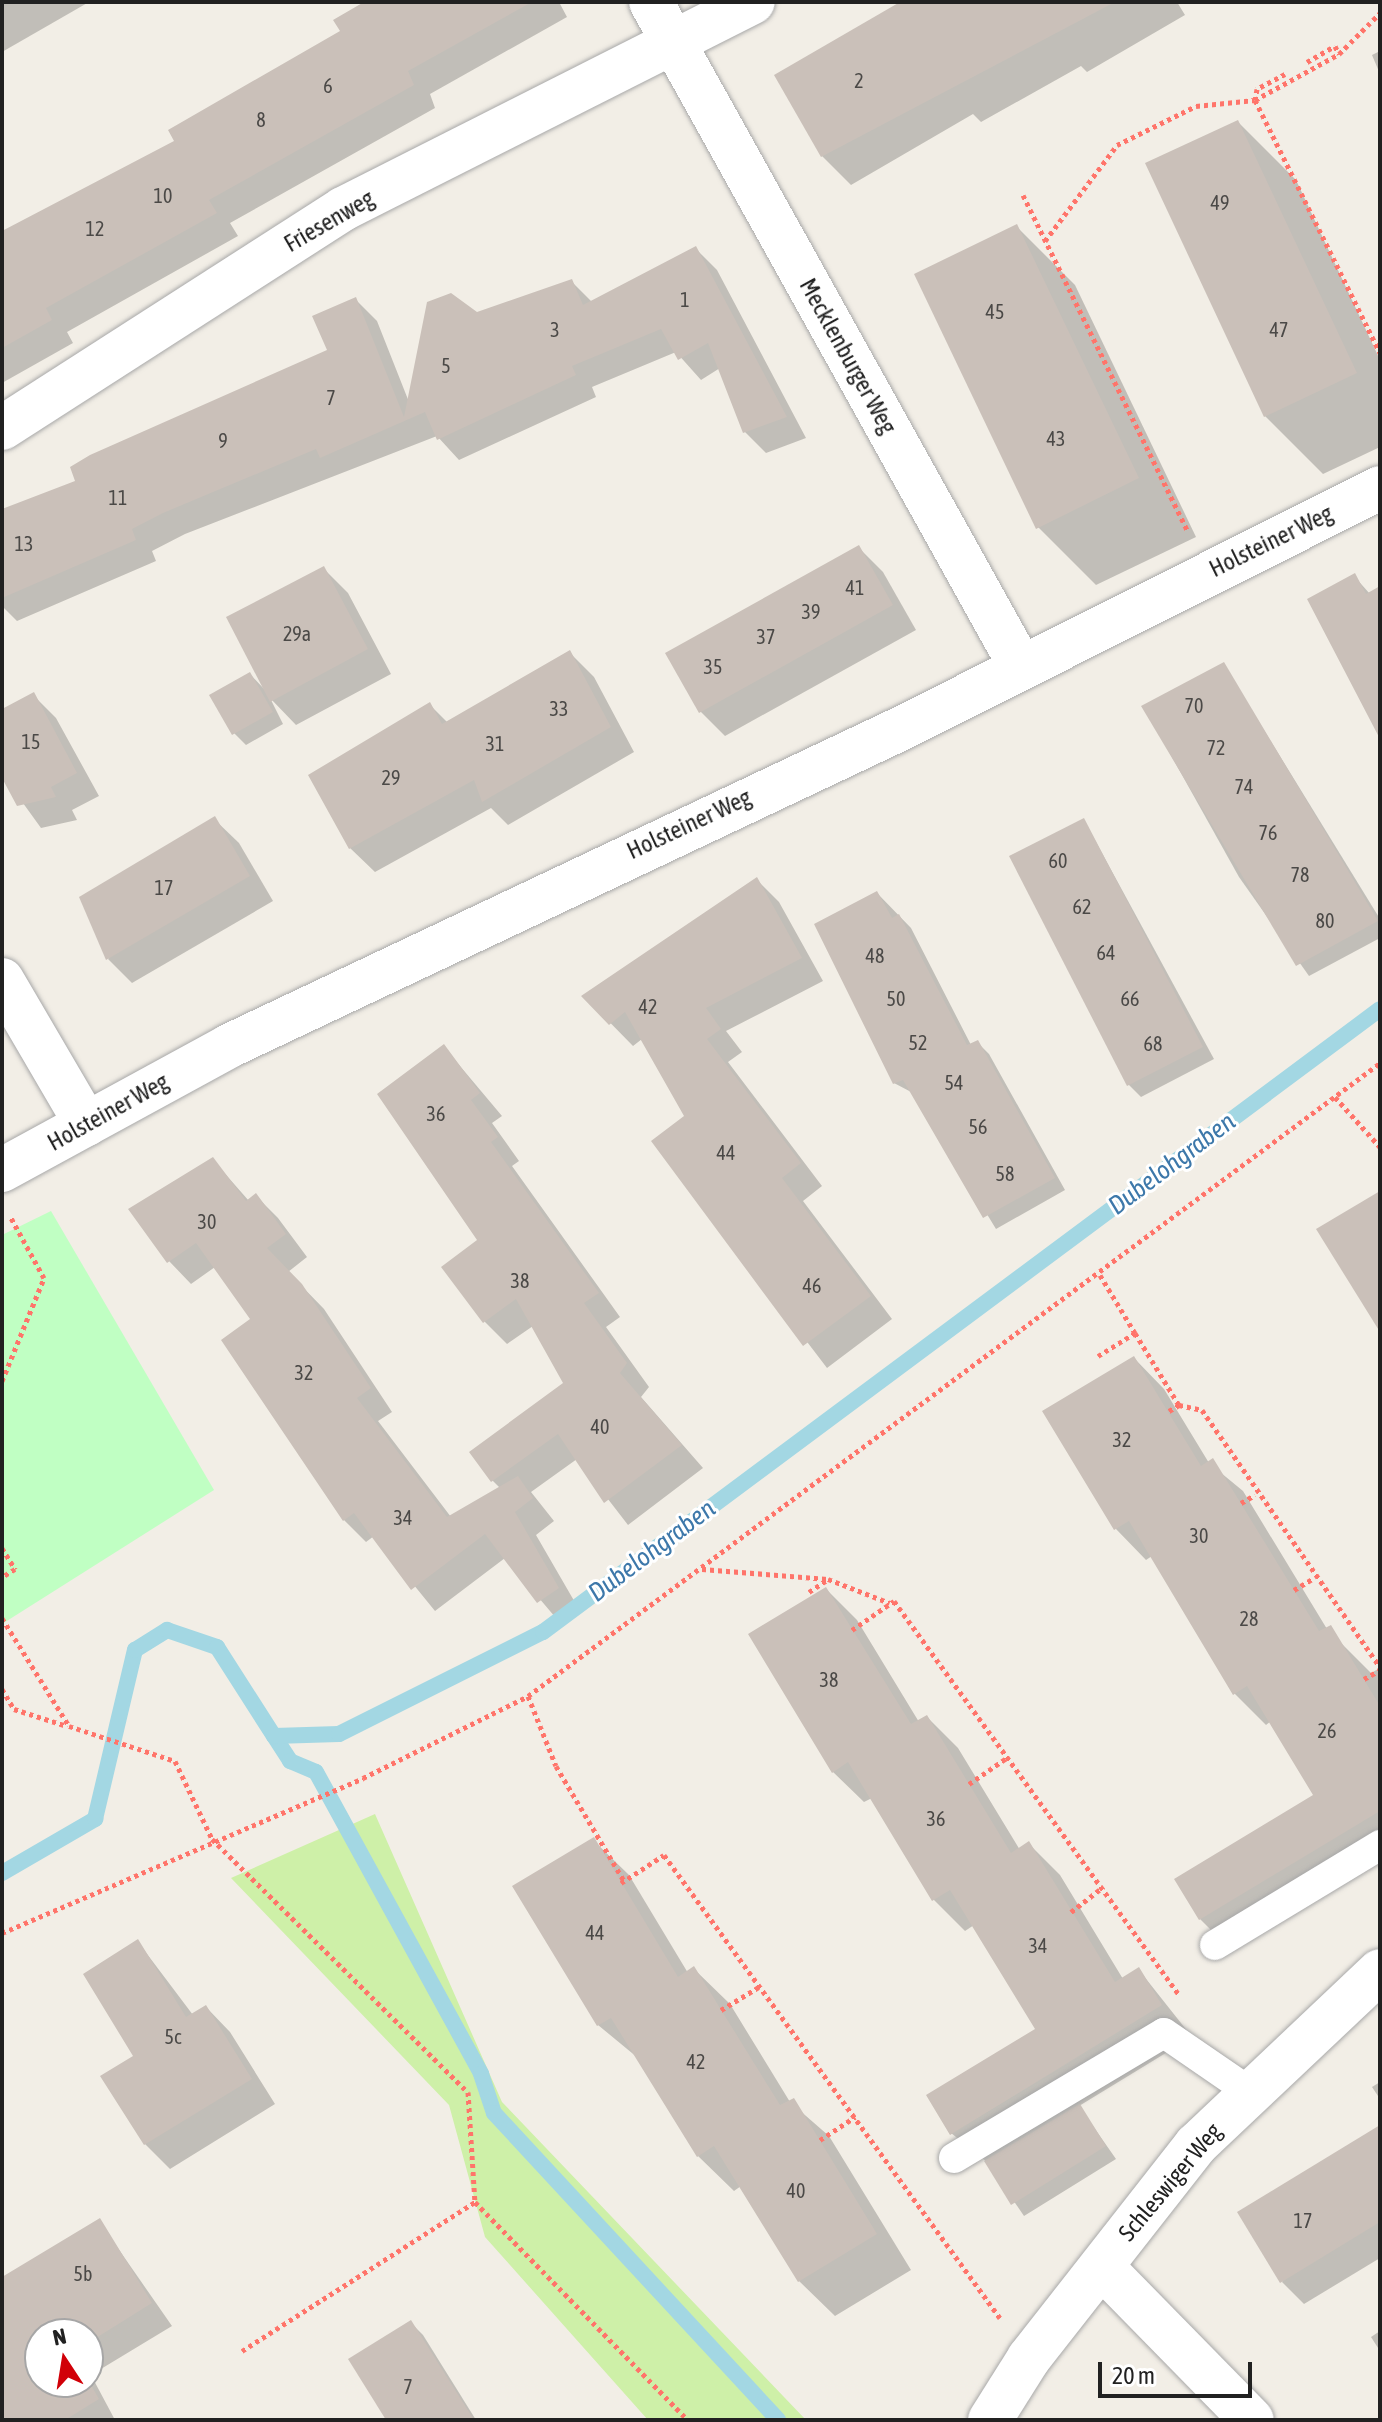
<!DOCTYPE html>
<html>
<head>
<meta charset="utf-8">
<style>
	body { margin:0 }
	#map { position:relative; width:1382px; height:2422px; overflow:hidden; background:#f2eee6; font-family:"Asap Condensed",sans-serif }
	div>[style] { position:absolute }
	.grass>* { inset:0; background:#cef0a8 }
	.park>* { inset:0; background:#c0ffc3 }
	.shadow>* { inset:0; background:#0003 }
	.stream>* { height:16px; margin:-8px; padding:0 8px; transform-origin:8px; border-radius:8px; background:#a3d7e3 }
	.building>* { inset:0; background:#cac0b9 }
	.path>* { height:5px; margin-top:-2.5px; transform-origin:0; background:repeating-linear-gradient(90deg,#ff746a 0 4px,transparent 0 8px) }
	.roads { filter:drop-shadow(0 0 2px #a8a8a8) drop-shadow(0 0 2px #a8a8a8) }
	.lane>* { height:30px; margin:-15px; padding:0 15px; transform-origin:15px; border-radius:15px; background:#fff }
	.street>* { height:44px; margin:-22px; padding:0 22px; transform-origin:22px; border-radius:22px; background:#fff }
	span { translate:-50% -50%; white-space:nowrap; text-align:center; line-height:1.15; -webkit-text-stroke:6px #fff; paint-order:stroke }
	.number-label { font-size:20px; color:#4b4947 }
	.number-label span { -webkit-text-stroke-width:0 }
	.street-label { font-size:24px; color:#212121 }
	.water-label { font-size:26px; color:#3d78aa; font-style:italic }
	.frame { position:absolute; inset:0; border:4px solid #212121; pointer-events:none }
	.north { position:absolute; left:24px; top:2318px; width:80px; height:80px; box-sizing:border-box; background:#fff; border:2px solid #a6a6a6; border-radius:50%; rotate:348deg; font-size:22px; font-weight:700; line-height:32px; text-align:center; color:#212121 }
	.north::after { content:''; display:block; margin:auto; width:28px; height:36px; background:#d10008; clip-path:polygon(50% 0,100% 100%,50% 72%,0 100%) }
	.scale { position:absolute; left:1098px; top:2362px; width:154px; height:36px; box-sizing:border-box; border:4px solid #212121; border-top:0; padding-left:10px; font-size:24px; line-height:28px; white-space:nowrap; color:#212121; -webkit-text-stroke:6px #fff; paint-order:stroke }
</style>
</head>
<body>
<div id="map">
	<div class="grass">
		<i style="clip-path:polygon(375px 1814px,502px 2102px,806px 2420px,648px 2420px,485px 2237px,449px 2105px,231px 1878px)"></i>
	</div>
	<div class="park">
		<i style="clip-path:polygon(51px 1211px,214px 1490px,2px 1624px,2px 1235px)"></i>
	</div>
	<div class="shadow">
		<i style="clip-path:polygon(2px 2px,89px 2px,2px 52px)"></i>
		<i style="clip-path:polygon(368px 2px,559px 2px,567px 17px,430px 94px,435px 108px,230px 223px,238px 236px,67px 332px,73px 343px,2px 383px,2px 257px,342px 32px)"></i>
		<i style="clip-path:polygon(937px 2px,1177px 2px,1185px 15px,1087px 72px,1081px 66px,981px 122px,973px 114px,851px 185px,822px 156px)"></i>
		<i style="clip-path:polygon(1380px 51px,1380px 74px,1372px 55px)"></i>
		<i style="clip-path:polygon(1238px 122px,1296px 180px,1380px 360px,1380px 447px,1323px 474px,1265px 416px)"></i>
		<i style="clip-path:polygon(1017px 227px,1075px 285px,1196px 537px,1096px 585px,1038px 527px)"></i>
		<i style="clip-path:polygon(696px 249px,717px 270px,806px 438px,766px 453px,745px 432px,720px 368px,701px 380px,676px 352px,592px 387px,596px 397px,459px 460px,437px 436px,185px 534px,152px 551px,156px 561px,17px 621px,2px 606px,2px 511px,77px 482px,329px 351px,356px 300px,377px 321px,409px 402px,476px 314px,571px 281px,593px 303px)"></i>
		<i style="clip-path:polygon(859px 548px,883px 572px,916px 630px,725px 736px,700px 711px)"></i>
		<i style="clip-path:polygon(323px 568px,348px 593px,391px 674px,296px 725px,270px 698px,283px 724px,246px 745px,234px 733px,250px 674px,265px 690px)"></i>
		<i style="clip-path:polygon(1354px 576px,1370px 594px,1380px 588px,1380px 721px)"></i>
		<i style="clip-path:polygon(570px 653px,594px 677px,634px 752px,508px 825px,491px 808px,375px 872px,350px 848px,430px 705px,448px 723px)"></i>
		<i style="clip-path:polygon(1224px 665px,1380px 919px,1380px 938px,1309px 976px,1239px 877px,1144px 707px)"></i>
		<i style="clip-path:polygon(33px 695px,56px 718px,99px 796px,72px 810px,77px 820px,41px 828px,2px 774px,2px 712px)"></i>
		<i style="clip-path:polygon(214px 819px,239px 843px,273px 901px,132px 983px,108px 959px)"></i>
		<i style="clip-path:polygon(1084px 820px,1214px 1059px,1141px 1097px,1129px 1085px)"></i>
		<i style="clip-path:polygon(756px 879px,779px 902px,823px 981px,726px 1031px,742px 1052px,728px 1062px,822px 1186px,803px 1201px,892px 1319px,827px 1368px,654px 1141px,686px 1117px,642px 1039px,633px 1046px,584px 996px)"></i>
		<i style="clip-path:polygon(877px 893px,911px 928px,971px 1045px,977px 1042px,989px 1054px,1065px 1190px,996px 1229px,913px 1093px,894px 1083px)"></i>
		<i style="clip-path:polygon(444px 1047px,502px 1116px,492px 1123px,519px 1161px,512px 1166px,620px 1317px,606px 1327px,649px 1387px,641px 1397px,703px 1468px,628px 1525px,577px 1459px,531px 1492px,554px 1521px,536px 1535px,580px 1611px,561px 1624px,505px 1558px,435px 1611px,374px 1536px,366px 1542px,344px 1520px,253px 1320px,215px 1267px,191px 1284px,169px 1261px,213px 1160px,249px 1201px,256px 1196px,278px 1218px,307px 1257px,288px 1272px,324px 1309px,392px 1412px,378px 1421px,451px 1517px,500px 1488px,492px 1480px,565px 1384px,533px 1326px,507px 1344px,485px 1322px,480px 1240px)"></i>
		<i style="clip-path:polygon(1134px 1358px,1164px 1389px,1209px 1463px,1243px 1491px,1327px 1629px,1371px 1673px,1380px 1668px,1380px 1860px,1231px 1950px,1200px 1919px,1316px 1796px,1271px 1721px,1266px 1725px,1235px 1694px,1152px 1556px,1146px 1560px,1116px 1529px)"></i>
		<i style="clip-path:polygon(826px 1589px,857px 1620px,919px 1722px,927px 1717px,958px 1748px,1020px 1850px,1029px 1844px,1060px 1875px,1123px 1979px,1139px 1970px,1192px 2037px,1079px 2106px,1116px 2159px,1024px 2216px,987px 2162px,951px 2133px,1037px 2030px,974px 1925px,965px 1931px,934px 1900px,872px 1798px,864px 1802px,833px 1772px)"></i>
		<i style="clip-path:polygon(593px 1840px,629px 1875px,688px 1973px,694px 1969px,730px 2004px,790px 2102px,829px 2136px,911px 2270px,835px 2316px,799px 2281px,741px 2186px,734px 2191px,698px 2156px,638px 2058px,598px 2025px)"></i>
		<i style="clip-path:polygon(138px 1942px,193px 2015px,206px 2007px,230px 2032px,275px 2104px,170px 2169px,145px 2144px,136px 2056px)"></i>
		<i style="clip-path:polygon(1380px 2082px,1380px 2099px,1372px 2087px)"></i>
		<i style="clip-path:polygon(1380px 2127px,1380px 2258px,1304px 2304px,1282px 2282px)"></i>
		<i style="clip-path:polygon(evenodd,99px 2221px,172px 2326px,91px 2375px,115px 2420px,2px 2420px,2px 2280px,99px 2221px,40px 2334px,88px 2334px,88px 2382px,40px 2382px,40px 2334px)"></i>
		<i style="clip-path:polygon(411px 2323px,423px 2335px,476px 2420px,388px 2420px)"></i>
		<i style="clip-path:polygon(1380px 2331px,1380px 2351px,1371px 2337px)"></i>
	</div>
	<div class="stream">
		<i style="left:274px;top:1736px;width:30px;rotate:57deg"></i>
		<i style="left:290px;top:1761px;width:28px;rotate:23deg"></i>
		<i style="left:316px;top:1772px;width:344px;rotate:61.3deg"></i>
		<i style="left:481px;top:2074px;width:41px;rotate:71.6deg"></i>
		<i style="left:494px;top:2113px;width:418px;rotate:47.2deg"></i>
		<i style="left:2px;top:1873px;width:108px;rotate:-30.1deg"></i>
		<i style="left:95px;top:1819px;width:174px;rotate:-76.7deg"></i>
		<i style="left:135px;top:1650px;width:38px;rotate:-32deg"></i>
		<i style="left:167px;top:1630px;width:53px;rotate:18.8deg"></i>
		<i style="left:217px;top:1647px;width:106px;rotate:57.4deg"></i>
		<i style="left:274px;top:1736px;width:65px;rotate:-1.8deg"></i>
		<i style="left:339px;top:1734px;width:228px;rotate:-26.6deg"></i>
		<i style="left:543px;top:1632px;width:1043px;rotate:-36.66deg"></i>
	</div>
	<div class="building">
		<i style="clip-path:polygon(364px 2px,532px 2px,408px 71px,414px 85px,209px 200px,217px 213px,46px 308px,52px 320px,2px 348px,2px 231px,174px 141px,168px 130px,340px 31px,333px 20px)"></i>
		<i style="clip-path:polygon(900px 2px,1115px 2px,821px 157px,774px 75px)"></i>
		<i style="clip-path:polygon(1238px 120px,1357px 373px,1264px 417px,1145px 163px)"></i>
		<i style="clip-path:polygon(1017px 224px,1139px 478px,1036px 529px,914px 274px)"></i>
		<i style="clip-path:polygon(696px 246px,787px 417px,743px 433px,708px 343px,678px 360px,661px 329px,572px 366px,576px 375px,437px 440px,425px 412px,320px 458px,316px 449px,163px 513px,132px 529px,136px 540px,2px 598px,2px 509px,75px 481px,70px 467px,90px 455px,327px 350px,312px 316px,356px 297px,404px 417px,427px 302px,451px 293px,477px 312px,572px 279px,583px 305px)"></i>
		<i style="clip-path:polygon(859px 545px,893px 605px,699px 713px,665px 653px)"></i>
		<i style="clip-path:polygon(324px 566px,368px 649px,270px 702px,226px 617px)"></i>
		<i style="clip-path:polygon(1355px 573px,1366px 594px,1380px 586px,1380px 739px,1307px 599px)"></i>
		<i style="clip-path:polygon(570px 650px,611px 727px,482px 802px,474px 780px,349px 849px,308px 775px,430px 702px,442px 724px)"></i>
		<i style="clip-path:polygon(1224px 662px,1378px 921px,1296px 966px,1141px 706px)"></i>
		<i style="clip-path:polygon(250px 672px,273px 712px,232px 735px,209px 695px)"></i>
		<i style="clip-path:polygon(34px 692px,77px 773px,51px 787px,56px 797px,17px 806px,2px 778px,2px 709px)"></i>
		<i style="clip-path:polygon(215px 816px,250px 876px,106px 960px,79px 897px)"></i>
		<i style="clip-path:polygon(1084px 818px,1203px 1047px,1127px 1086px,1009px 856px)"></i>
		<i style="clip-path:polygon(757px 877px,802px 958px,706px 1008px,721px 1029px,707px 1039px,801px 1163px,782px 1178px,871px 1296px,803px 1346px,651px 1141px,684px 1116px,625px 1012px,609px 1025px,581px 996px)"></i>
		<i style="clip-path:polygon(877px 891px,892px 918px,899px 914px,967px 1045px,978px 1040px,1055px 1178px,983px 1218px,903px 1080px,893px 1084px,814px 924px)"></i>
		<i style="clip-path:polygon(444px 1044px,480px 1093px,471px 1100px,498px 1137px,491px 1142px,599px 1293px,584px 1303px,627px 1363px,620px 1373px,682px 1445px,604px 1503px,558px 1434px,491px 1482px,469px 1452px,563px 1383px,516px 1299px,483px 1323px,441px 1267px,477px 1240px,377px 1094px)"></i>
		<i style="clip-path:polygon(213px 1157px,246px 1201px,256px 1193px,286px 1234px,267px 1248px,302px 1284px,371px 1388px,357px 1398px,447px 1517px,518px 1476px,533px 1498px,515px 1512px,559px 1588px,537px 1603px,485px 1534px,411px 1590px,354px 1513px,343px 1521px,221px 1340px,250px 1319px,196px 1243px,167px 1263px,128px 1209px)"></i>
		<i style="clip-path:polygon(1380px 1191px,1380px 1332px,1316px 1229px)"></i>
		<i style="clip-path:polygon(1134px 1356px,1201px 1466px,1213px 1458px,1319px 1631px,1331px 1625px,1380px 1706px,1380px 1811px,1199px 1920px,1174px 1879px,1313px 1795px,1247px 1686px,1233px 1695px,1129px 1521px,1114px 1530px,1042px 1411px)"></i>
		<i style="clip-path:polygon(826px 1587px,911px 1724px,927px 1715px,1011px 1853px,1029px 1841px,1115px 1982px,1139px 1967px,1162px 2005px,950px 2135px,926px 2095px,1035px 2029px,950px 1890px,932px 1901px,848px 1762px,832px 1773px,748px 1634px)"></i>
		<i style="clip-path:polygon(594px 1837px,678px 1977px,694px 1966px,780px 2105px,794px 2098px,877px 2234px,798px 2282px,714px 2146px,697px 2157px,611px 2018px,597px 2026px,512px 1886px)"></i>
		<i style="clip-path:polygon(138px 1939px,186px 2017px,206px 2005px,252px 2079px,144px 2145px,100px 2076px,133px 2056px,83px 1974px)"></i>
		<i style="clip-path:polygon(1080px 2104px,1106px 2146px,1011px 2205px,984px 2161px)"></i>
		<i style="clip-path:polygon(1380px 2125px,1380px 2222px,1280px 2283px,1237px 2212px)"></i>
		<i style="clip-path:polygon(100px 2218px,152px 2303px,88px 2343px,88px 2334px,40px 2334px,40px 2382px,88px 2380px,99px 2399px,65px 2420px,2px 2420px,2px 2277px)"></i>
		<i style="clip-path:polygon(411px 2320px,474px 2420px,386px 2420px,348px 2359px)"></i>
	</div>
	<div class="path">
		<i style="left:1307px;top:62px;width:32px;rotate:-30deg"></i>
		<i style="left:1335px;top:46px;width:9px;rotate:63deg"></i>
		<i style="left:1285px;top:74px;width:32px;rotate:152deg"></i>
		<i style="left:1257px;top:89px;width:11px;rotate:100deg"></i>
		<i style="left:1255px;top:100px;width:282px;rotate:63.7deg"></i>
		<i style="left:1023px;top:195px;width:375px;rotate:63.9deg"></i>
		<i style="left:1045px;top:241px;width:120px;rotate:-53.1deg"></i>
		<i style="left:1117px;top:145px;width:88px;rotate:-26.3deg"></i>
		<i style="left:1196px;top:106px;width:59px;rotate:-5.8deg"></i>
		<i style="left:1255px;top:100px;width:96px;rotate:-28.7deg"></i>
		<i style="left:1339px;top:54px;width:58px;rotate:-45deg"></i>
		<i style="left:1335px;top:1097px;width:67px;rotate:48deg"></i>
		<i style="left:1100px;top:1275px;width:68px;rotate:58.9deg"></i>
		<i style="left:1098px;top:1356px;width:44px;rotate:-31.9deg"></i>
		<i style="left:1135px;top:1333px;width:84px;rotate:58.6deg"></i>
		<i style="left:2px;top:1381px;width:111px;rotate:-67.8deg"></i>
		<i style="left:44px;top:1278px;width:71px;rotate:-118.7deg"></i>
		<i style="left:1169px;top:1411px;width:12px;rotate:-31deg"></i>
		<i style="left:1179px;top:1405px;width:24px;rotate:12deg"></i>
		<i style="left:1202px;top:1410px;width:313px;rotate:55.3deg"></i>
		<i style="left:1241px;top:1503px;width:16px;rotate:-30deg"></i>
		<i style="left:2px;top:1548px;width:25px;rotate:58deg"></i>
		<i style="left:15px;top:1569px;width:15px;rotate:148deg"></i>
		<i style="left:702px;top:1569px;width:126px;rotate:4.5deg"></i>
		<i style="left:1294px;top:1590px;width:23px;rotate:-31deg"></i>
		<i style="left:809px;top:1592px;width:23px;rotate:-34deg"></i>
		<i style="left:828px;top:1579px;width:66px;rotate:21.2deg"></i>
		<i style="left:2px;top:1618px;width:127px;rotate:58.2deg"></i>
		<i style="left:69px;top:1726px;width:112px;rotate:18.3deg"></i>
		<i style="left:175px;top:1761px;width:86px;rotate:64.6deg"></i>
		<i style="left:212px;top:1839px;width:360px;rotate:44.7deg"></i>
		<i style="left:468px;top:2092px;width:110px;rotate:86.4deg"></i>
		<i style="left:475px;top:2202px;width:305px;rotate:45.7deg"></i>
		<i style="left:852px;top:1630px;width:51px;rotate:-34.6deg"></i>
		<i style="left:894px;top:1601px;width:485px;rotate:54.1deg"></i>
		<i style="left:1364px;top:1679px;width:18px;rotate:-29deg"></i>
		<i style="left:2px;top:1689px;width:23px;rotate:59deg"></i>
		<i style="left:14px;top:1709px;width:56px;rotate:17.8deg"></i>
		<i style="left:528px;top:1696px;width:75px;rotate:68.2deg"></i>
		<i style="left:556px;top:1766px;width:134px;rotate:59.4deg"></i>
		<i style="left:969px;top:1784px;width:47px;rotate:-34.7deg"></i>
		<i style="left:621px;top:1883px;width:51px;rotate:-33.1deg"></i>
		<i style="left:664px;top:1855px;width:572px;rotate:54.03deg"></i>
		<i style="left:1071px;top:1912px;width:41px;rotate:-38deg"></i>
		<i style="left:2px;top:1933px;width:393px;rotate:-23.2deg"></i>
		<i style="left:363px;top:1778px;width:184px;rotate:-26.4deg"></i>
		<i style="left:528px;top:1696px;width:1061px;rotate:-36.61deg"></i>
		<i style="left:721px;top:2010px;width:44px;rotate:-31.2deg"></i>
		<i style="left:820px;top:2140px;width:42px;rotate:-33.3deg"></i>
		<i style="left:242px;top:2351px;width:277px;rotate:-32.6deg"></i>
	</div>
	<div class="roads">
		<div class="lane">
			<i style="left:1215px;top:1945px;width:193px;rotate:-31.2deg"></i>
			<i style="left:954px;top:2158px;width:244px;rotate:-30.8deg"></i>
			<i style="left:1164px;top:2033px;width:104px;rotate:34.5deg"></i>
		</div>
		<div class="street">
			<i style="left:651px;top:2px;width:761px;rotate:60.91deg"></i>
			<i style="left:2px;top:428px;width:405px;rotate:-32.7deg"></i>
			<i style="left:343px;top:209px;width:459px;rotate:-26.8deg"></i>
			<i style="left:2px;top:980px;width:167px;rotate:59.7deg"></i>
			<i style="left:2px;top:1170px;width:259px;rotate:-28.6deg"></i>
			<i style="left:229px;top:1046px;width:742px;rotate:-25.29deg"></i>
			<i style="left:900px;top:729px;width:537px;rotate:-26.66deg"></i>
			<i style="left:1102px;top:2267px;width:214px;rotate:45.6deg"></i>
			<i style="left:990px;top:2420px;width:73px;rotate:-57.8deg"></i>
			<i style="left:1029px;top:2358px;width:271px;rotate:-51.9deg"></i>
			<i style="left:1196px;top:2145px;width:253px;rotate:-43.4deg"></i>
		</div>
	</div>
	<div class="number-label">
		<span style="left:859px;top:80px">2</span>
		<span style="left:328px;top:85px">6</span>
		<span style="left:261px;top:119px">8</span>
		<span style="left:163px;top:195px">10</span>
		<span style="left:1220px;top:202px">49</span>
		<span style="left:95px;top:228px">12</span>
		<span style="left:685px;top:299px">1</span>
		<span style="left:995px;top:311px">45</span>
		<span style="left:555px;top:329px">3</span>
		<span style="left:1279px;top:329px">47</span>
		<span style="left:446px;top:365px">5</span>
		<span style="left:331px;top:397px">7</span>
		<span style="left:1056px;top:438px">43</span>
		<span style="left:223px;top:440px">9</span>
		<span style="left:118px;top:497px">11</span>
		<span style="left:24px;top:543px">13</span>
		<span style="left:855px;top:587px">41</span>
		<span style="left:811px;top:611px">39</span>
		<span style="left:297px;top:633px">29a</span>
		<span style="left:766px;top:636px">37</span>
		<span style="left:713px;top:666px">35</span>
		<span style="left:1194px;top:705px">70</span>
		<span style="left:559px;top:708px">33</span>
		<span style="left:31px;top:741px">15</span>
		<span style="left:495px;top:743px">31</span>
		<span style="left:1216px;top:747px">72</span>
		<span style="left:391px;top:777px">29</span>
		<span style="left:1244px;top:786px">74</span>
		<span style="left:1268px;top:832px">76</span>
		<span style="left:1058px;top:860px">60</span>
		<span style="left:1300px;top:874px">78</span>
		<span style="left:164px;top:887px">17</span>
		<span style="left:1082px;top:906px">62</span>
		<span style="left:1325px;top:920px">80</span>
		<span style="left:1106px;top:952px">64</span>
		<span style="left:875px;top:955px">48</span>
		<span style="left:896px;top:998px">50</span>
		<span style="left:1130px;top:998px">66</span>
		<span style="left:648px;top:1006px">42</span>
		<span style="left:918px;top:1042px">52</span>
		<span style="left:1153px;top:1043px">68</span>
		<span style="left:954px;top:1082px">54</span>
		<span style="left:436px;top:1113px">36</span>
		<span style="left:978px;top:1126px">56</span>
		<span style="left:726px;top:1152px">44</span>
		<span style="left:1005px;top:1173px">58</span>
		<span style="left:207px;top:1221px">30</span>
		<span style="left:520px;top:1280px">38</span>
		<span style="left:812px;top:1285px">46</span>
		<span style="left:304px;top:1372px">32</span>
		<span style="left:600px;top:1426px">40</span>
		<span style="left:1122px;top:1439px">32</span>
		<span style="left:403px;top:1517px">34</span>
		<span style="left:1199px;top:1535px">30</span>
		<span style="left:1249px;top:1618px">28</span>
		<span style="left:829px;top:1679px">38</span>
		<span style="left:1327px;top:1730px">26</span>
		<span style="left:936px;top:1818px">36</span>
		<span style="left:595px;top:1932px">44</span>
		<span style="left:1038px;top:1945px">34</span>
		<span style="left:173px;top:2036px">5c</span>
		<span style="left:696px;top:2061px">42</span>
		<span style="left:796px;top:2190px">40</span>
		<span style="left:1303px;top:2220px">17</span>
		<span style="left:83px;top:2273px">5b</span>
		<span style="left:408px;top:2386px">7</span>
	</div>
	<div class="street-label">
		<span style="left:329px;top:221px;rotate:-30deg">Friesenweg</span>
		<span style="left:848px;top:356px;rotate:61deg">Mecklenburger Weg</span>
		<span style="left:1271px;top:541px;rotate:-26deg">Holsteiner Weg</span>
		<span style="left:689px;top:824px;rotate:-25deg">Holsteiner Weg</span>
		<span style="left:108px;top:1112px;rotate:-29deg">Holsteiner Weg</span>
		<span style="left:1170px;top:2182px;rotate:-50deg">Schleswiger Weg</span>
	</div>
	<div class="water-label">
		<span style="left:1172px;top:1164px;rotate:-37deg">Dubelohgraben</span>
		<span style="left:652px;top:1551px;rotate:-37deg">Dubelohgraben</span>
	</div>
	<div class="frame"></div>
	<div class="north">N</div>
	<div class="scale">20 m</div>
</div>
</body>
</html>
